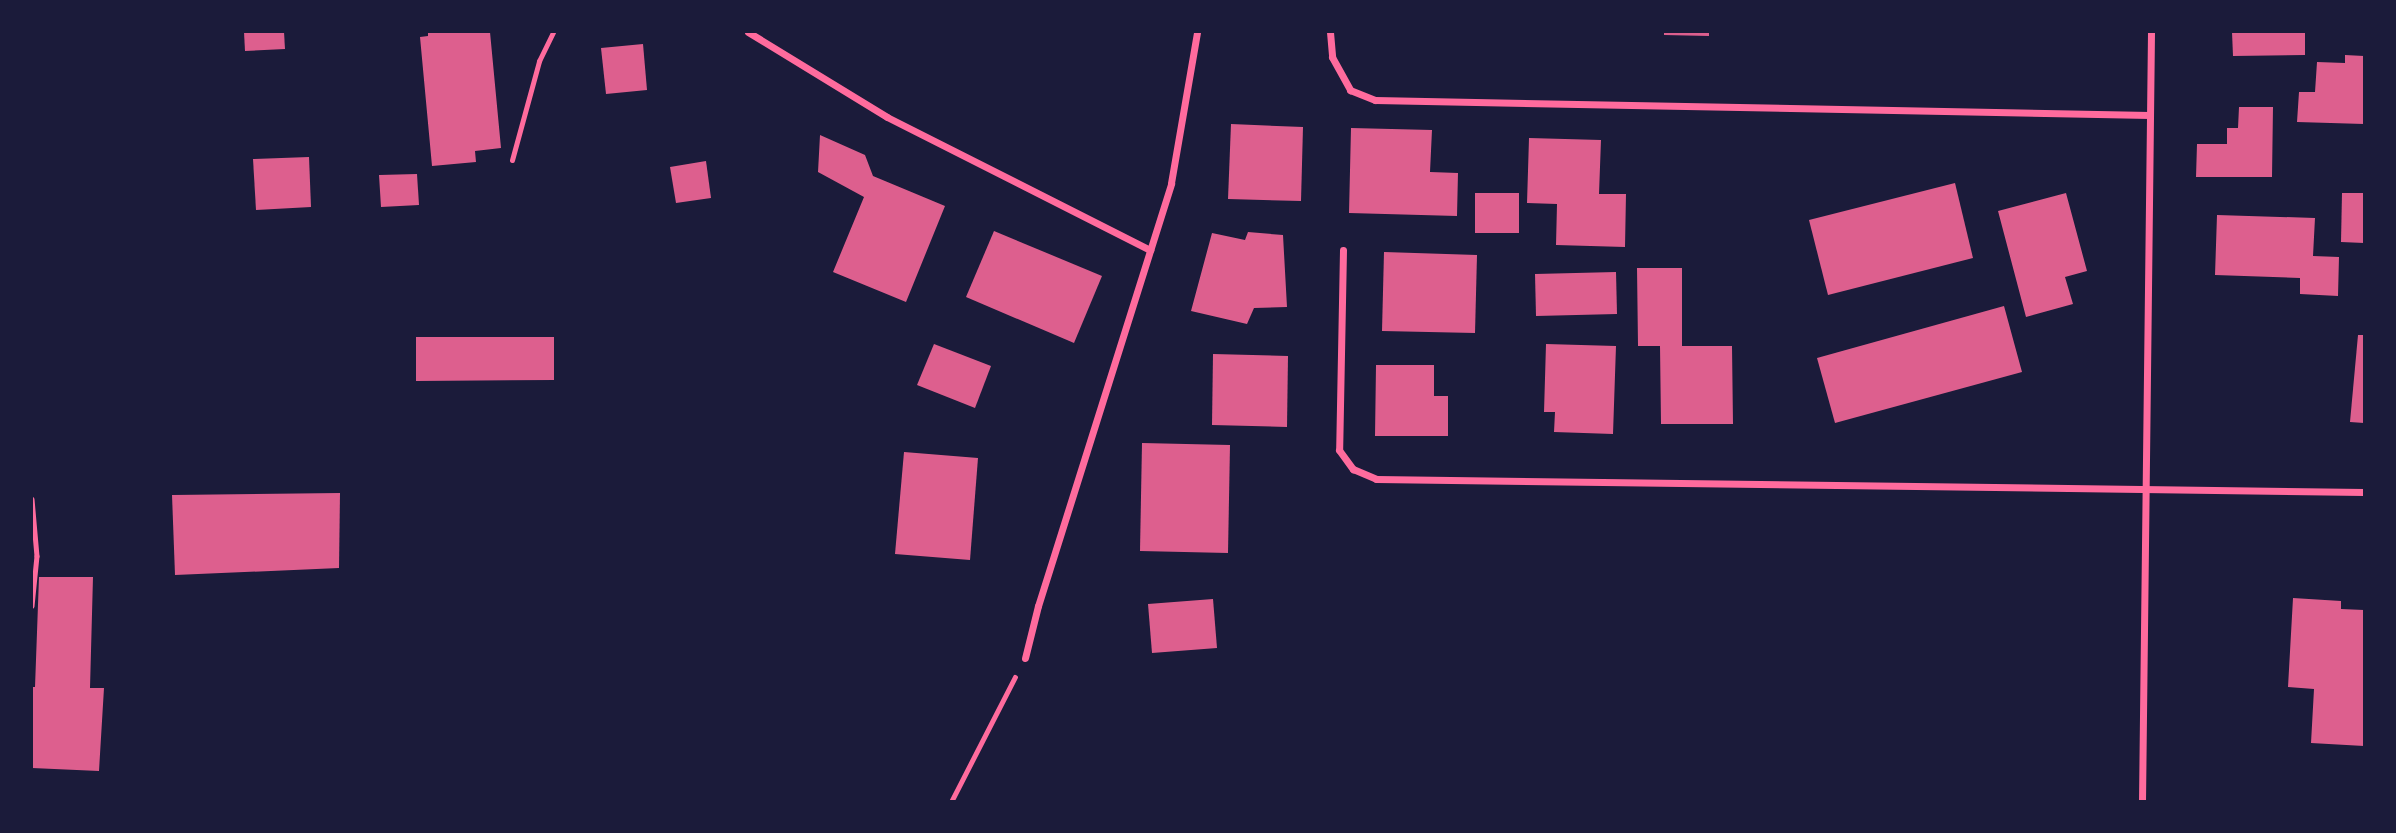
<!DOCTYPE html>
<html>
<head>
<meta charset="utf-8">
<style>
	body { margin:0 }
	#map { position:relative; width:2396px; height:833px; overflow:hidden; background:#1b1b3a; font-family:Cabin,sans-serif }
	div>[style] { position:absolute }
	.building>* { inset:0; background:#dd5f8e }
	.path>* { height:4.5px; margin:-2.25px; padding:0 2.25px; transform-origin:2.25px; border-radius:2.25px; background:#ff6b9d }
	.service>* { height:5px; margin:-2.5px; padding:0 2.5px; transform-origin:2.5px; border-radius:2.5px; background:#ff6b9d }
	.minor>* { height:7px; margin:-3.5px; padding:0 3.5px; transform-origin:3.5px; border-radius:3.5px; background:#ff6b9d }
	span { translate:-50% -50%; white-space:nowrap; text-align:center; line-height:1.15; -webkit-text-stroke:5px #1b1b3a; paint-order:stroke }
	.frame { position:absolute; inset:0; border:33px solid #1b1b3a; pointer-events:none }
</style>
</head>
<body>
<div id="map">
	<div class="building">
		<i style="clip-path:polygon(244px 32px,284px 32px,285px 49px,245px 51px)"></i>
		<i style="clip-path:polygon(428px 32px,490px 32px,501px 148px,475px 151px,476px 162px,432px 166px,420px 37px,428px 36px)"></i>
		<i style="clip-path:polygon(1664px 32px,1709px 32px,1709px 36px,1664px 35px)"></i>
		<i style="clip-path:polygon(2232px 32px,2305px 32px,2305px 55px,2233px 56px)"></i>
		<i style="clip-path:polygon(643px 44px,647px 90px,606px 94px,601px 48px)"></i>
		<i style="clip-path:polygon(2345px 55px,2364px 56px,2364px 124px,2297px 122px,2299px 92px,2315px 92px,2317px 62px,2345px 63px)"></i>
		<i style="clip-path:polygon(2239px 107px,2273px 107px,2272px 177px,2196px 177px,2197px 144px,2227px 144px,2227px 128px,2238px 128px)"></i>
		<i style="clip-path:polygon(1231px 124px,1303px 127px,1301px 201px,1228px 199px)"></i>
		<i style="clip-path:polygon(1351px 128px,1432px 130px,1430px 172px,1458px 173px,1457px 216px,1349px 213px)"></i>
		<i style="clip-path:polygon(820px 135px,865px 155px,873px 176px,945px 206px,906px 302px,833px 272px,864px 197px,818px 172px)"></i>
		<i style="clip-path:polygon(1529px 138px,1601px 140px,1599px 194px,1626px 194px,1625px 247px,1556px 245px,1557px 204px,1527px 203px)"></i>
		<i style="clip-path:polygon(309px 157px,311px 207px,256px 210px,253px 159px)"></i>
		<i style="clip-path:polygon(706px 161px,711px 198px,676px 203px,670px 167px)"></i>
		<i style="clip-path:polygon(417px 174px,419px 205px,381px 207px,379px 175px)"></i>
		<i style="clip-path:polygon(1955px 183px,1973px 258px,1828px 295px,1809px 220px)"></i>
		<i style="clip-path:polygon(1475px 193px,1519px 193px,1519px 233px,1475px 233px)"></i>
		<i style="clip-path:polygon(2066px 193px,2087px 271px,2065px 277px,2073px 304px,2026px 317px,1998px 211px)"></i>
		<i style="clip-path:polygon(2342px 193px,2364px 193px,2364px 243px,2341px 242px)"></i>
		<i style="clip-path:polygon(2217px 215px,2315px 218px,2313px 256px,2339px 257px,2338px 296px,2300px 294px,2300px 278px,2215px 275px)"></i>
		<i style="clip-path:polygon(994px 231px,1102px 276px,1074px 343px,966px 297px)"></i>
		<i style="clip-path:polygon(1248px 232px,1283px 235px,1287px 307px,1254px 308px,1247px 324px,1191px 311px,1212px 233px,1245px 240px)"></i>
		<i style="clip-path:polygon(1384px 252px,1477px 255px,1475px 333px,1382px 331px)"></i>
		<i style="clip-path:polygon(1637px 268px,1682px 268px,1682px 346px,1732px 346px,1733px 424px,1661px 424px,1660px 346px,1638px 346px)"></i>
		<i style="clip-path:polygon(1616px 272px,1617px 314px,1536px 316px,1535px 274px)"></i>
		<i style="clip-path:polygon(2004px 306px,2022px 372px,1835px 423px,1817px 358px)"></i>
		<i style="clip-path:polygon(2358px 335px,2364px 335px,2364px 423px,2350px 422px)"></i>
		<i style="clip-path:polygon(416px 337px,554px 337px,554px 380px,416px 381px)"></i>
		<i style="clip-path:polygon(934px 344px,991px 366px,975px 408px,917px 385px)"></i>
		<i style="clip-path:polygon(1546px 344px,1616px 346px,1613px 434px,1554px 432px,1555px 412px,1544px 412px)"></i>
		<i style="clip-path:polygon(1213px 354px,1288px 356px,1287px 427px,1212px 425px)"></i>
		<i style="clip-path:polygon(1376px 365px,1434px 365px,1434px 396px,1448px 396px,1448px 436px,1375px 436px)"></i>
		<i style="clip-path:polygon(1142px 443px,1230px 445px,1228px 553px,1140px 551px)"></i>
		<i style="clip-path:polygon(904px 452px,978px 458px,970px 560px,895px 554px)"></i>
		<i style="clip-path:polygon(340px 493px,339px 568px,175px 575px,172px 495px)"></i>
		<i style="clip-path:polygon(39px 577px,93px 577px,90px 688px,104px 688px,99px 771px,32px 768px,32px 687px,35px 687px)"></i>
		<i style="clip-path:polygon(2293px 598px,2341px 601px,2341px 609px,2364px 610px,2364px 746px,2311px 743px,2314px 689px,2288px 687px)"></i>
		<i style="clip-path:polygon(1213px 599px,1217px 648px,1152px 653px,1148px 604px)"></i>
	</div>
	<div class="path">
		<i style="left:32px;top:499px;width:57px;rotate:85deg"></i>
		<i style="left:37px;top:556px;width:50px;rotate:95.7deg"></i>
		<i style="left:951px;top:802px;width:140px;rotate:-62.9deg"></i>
	</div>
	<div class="service">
		<i style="left:512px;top:160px;width:103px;rotate:-74.7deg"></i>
		<i style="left:539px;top:61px;width:32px;rotate:-64deg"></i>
	</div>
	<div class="minor">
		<i style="left:748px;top:32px;width:163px;rotate:31.4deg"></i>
		<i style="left:887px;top:117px;width:295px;rotate:26.8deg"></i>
		<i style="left:1330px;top:32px;width:25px;rotate:85deg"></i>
		<i style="left:1332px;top:57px;width:38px;rotate:61deg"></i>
		<i style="left:1350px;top:90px;width:27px;rotate:22deg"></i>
		<i style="left:1375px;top:100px;width:775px;rotate:1.11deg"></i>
		<i style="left:1343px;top:250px;width:200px;rotate:91.1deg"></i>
		<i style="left:1339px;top:450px;width:24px;rotate:54deg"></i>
		<i style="left:1353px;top:469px;width:25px;rotate:23deg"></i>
		<i style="left:1376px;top:479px;width:988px;rotate:0.75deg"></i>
		<i style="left:1025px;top:658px;width:54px;rotate:-76deg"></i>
		<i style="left:1038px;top:606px;width:443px;rotate:-72.5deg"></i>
		<i style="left:1171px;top:183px;width:153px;rotate:-80.2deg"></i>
		<i style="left:2142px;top:802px;width:770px;rotate:-89.33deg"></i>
	</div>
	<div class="frame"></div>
</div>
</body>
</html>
